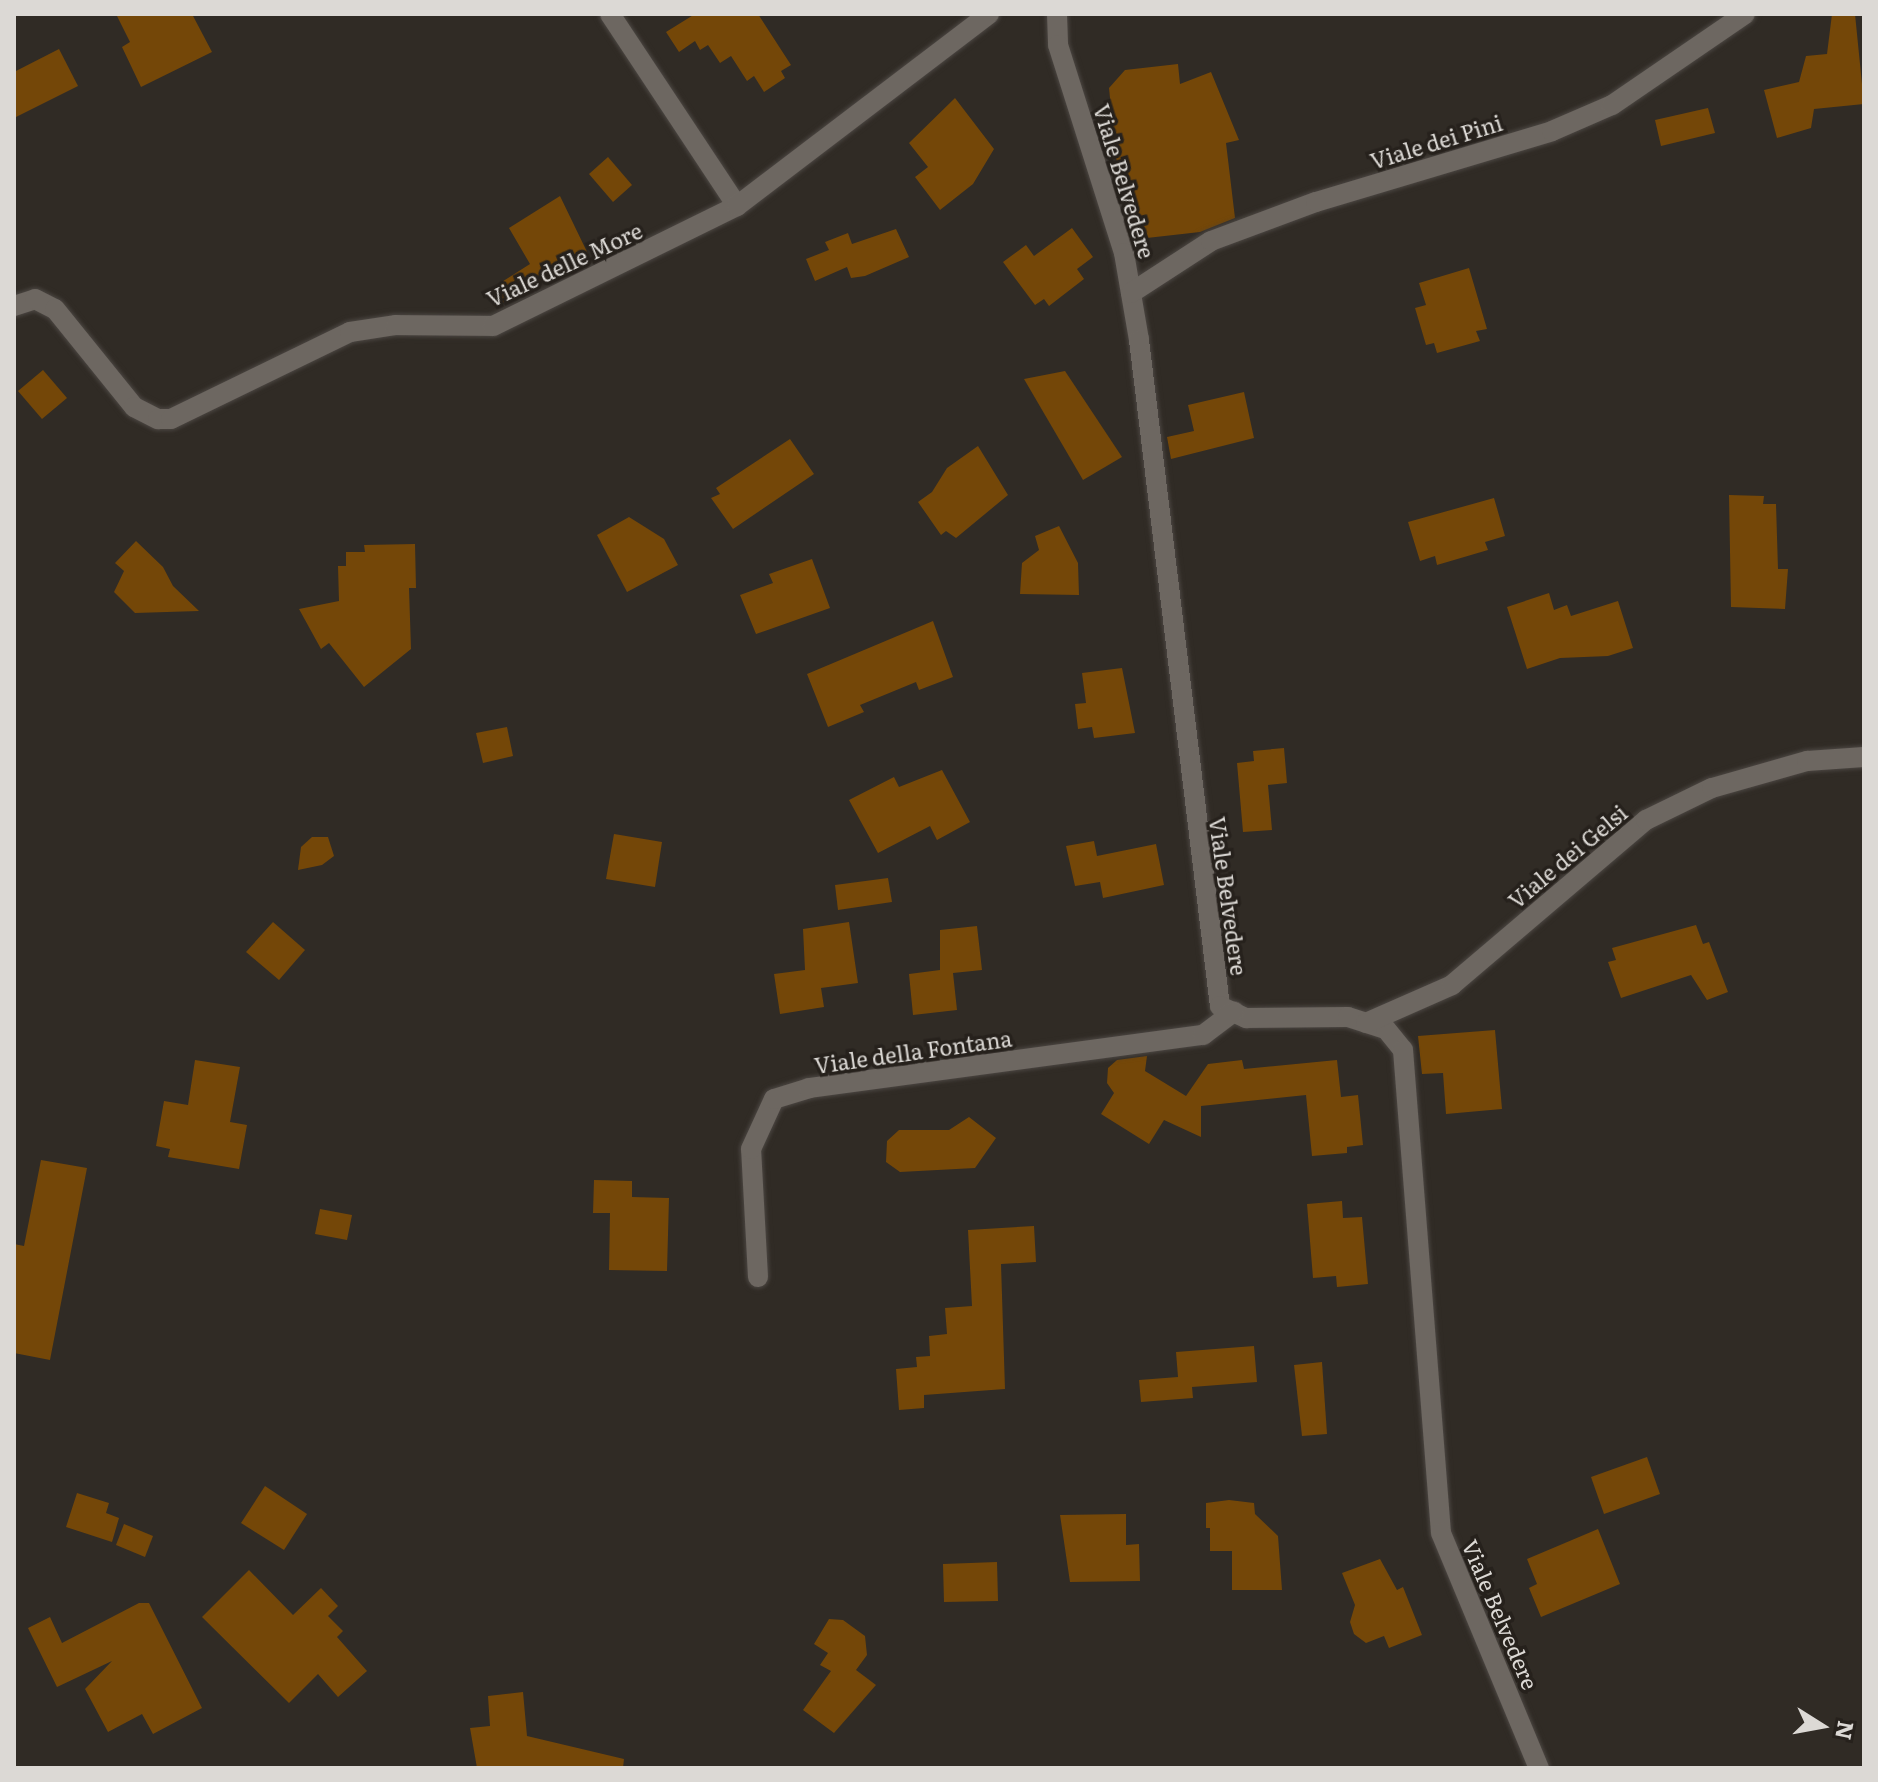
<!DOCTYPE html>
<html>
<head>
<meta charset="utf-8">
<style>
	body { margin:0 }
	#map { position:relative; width:1878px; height:1782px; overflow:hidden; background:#302b25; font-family:Literata,serif }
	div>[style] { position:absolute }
	.building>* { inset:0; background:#744708 }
	.roads { filter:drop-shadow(0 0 2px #4b4642) drop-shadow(0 0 2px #4b4642) }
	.minor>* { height:20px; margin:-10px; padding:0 10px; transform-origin:10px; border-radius:10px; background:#6d6761 }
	span { translate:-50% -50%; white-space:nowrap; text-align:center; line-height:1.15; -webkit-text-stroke:7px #26211c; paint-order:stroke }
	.street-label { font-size:22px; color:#dcd9d5 }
	.frame { position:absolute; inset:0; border:16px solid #dcd9d5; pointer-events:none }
	.north { position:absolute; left:1782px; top:1686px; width:80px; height:80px; -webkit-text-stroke:6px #26211c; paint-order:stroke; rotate:101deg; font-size:22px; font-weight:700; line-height:32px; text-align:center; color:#dcd9d5 }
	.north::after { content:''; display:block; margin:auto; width:28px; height:36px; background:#dcd9d5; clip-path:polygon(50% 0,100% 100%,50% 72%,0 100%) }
</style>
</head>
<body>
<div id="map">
	<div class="building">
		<i style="clip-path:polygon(116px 14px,192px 14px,212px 52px,141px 87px,122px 47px,130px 42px)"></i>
		<i style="clip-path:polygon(695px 14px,758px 14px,791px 65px,781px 71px,785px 78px,764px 92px,754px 76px,747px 81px,731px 56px,720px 63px,708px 45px,700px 50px,695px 41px,679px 52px,666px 32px)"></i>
		<i style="clip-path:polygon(1832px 14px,1855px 14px,1864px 104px,1814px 109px,1811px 128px,1777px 138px,1764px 90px,1799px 82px,1806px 56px,1827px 54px)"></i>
		<i style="clip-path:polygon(59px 49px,78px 86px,14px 118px,14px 72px)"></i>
		<i style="clip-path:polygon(1178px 64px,1180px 84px,1211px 72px,1239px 140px,1226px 143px,1235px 218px,1200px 232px,1138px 239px,1116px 158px,1109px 88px,1125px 70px)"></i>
		<i style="clip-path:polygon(955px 98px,994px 149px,973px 184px,940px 210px,915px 177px,928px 167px,909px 143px)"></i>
		<i style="clip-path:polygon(1708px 108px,1715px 133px,1661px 146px,1655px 120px)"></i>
		<i style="clip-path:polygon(608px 157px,632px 185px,613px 202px,589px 174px)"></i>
		<i style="clip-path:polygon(560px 196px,589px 256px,495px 307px,486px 292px,530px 264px,509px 228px)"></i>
		<i style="clip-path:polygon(1072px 228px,1093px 257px,1077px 269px,1084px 279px,1049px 306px,1044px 299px,1035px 305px,1003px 262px,1026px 245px,1034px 256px)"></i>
		<i style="clip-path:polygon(896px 229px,909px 257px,865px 276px,851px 278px,847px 267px,815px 281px,806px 259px,829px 250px,825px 242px,848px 233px,852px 244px)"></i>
		<i style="clip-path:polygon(1469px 268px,1487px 329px,1476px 331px,1480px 341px,1437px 353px,1434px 343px,1426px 345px,1415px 308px,1426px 305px,1419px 283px)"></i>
		<i style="clip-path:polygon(43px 370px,67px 398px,42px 419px,18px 391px)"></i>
		<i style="clip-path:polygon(1065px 371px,1122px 457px,1083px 480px,1024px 379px)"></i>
		<i style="clip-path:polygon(1244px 392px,1254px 438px,1171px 459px,1167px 437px,1194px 431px,1188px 405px)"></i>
		<i style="clip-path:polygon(790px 439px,814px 474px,733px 529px,711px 498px,720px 494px,716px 488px)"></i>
		<i style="clip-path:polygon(978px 446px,1008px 495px,956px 538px,946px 531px,941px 535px,918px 502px,932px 492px,947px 468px)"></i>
		<i style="clip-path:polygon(1729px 495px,1764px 496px,1763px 504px,1776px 504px,1778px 569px,1788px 569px,1785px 609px,1731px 607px)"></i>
		<i style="clip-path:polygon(1494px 498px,1505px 536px,1485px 542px,1488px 550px,1437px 565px,1435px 556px,1420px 561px,1408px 522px)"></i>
		<i style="clip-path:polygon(629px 517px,664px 539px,678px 565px,627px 592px,597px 535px)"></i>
		<i style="clip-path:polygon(1059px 526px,1078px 563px,1079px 595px,1020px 594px,1022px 563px,1039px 550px,1035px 536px)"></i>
		<i style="clip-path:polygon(136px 541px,163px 567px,173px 586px,199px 611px,135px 613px,114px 592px,124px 571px,115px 563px)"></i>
		<i style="clip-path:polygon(415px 544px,416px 588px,409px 588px,411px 649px,364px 687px,329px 643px,321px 649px,299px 609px,339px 601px,338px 566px,346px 566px,346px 552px,365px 552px,364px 545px)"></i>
		<i style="clip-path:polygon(812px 559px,830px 608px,756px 634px,740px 595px,773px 583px,769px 574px)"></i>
		<i style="clip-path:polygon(1549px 593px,1554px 610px,1567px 605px,1571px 616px,1618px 601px,1633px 648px,1608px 656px,1560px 658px,1527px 669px,1507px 607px)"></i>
		<i style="clip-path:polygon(933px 621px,953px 677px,919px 690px,916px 682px,860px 705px,864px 712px,828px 727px,807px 674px)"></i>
		<i style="clip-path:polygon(1122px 668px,1135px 733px,1094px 738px,1092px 727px,1078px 729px,1075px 704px,1086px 703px,1082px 673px)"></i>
		<i style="clip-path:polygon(507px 727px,513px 756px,483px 763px,476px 733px)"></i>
		<i style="clip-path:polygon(1284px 748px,1287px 783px,1268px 785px,1272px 830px,1243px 832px,1237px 763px,1254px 761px,1253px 751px)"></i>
		<i style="clip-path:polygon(942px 770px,970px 822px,937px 840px,930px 826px,878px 853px,849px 800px,894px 777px,899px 787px)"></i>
		<i style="clip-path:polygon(614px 834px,662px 842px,655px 887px,606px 879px)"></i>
		<i style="clip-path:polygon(312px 837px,328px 837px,334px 856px,322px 865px,298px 870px,301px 847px)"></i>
		<i style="clip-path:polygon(1094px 841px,1097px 856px,1156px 844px,1164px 885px,1103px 898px,1100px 882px,1075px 886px,1066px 846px)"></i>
		<i style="clip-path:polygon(888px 878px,892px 902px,838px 910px,835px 885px)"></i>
		<i style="clip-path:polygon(273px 922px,305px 950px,279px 980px,246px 952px)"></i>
		<i style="clip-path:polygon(849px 922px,858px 983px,821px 988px,824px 1007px,780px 1014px,774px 974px,805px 970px,803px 929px)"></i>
		<i style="clip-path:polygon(1696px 925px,1703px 944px,1709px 942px,1728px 992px,1707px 1000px,1691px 975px,1621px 998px,1608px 962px,1616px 960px,1612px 948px)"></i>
		<i style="clip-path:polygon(977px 926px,982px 970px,953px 973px,957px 1010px,913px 1015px,909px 974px,940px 970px,940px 930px)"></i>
		<i style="clip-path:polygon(1495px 1030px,1502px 1109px,1446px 1114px,1443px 1073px,1422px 1074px,1418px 1036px)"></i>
		<i style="clip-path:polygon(1147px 1056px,1145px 1071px,1186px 1096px,1208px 1064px,1242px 1060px,1244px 1069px,1337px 1060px,1341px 1097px,1358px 1095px,1363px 1145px,1347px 1147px,1347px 1153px,1312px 1156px,1306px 1095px,1201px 1106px,1201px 1137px,1164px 1120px,1149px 1144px,1101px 1114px,1114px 1093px,1107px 1083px,1108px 1068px,1117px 1060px)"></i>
		<i style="clip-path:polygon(195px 1060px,240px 1067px,230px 1122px,247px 1125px,239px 1169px,168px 1157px,170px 1149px,156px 1146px,164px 1101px,188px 1105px)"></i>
		<i style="clip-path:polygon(969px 1117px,996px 1138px,975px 1168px,900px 1172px,886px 1162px,887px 1141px,899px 1130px,949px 1130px)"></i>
		<i style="clip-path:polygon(41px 1160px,87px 1168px,50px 1360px,14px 1353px,14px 1244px,24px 1246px)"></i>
		<i style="clip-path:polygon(594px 1180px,632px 1181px,632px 1197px,669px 1198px,667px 1271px,609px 1270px,610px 1213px,593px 1213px)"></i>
		<i style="clip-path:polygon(1342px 1201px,1343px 1218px,1362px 1217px,1368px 1284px,1337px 1287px,1336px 1276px,1313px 1278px,1307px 1204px)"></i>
		<i style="clip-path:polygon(320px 1209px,352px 1215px,347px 1240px,315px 1234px)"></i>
		<i style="clip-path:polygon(1034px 1226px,1036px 1262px,1001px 1264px,1005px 1389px,924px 1395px,924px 1408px,899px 1410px,896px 1369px,917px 1367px,916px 1357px,930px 1356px,929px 1336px,947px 1334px,945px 1308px,972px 1306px,968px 1230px)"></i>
		<i style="clip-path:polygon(1254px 1346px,1257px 1382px,1192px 1387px,1193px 1398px,1141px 1402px,1139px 1380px,1178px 1377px,1176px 1352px)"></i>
		<i style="clip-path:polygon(1322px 1362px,1327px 1434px,1302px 1436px,1294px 1365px)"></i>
		<i style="clip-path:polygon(1647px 1457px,1660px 1494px,1604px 1514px,1591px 1477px)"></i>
		<i style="clip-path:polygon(265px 1486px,307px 1514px,284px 1550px,241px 1523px)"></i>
		<i style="clip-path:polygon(77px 1493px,109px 1503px,106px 1513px,119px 1518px,112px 1542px,66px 1527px)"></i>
		<i style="clip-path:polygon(1229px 1500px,1254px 1503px,1255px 1514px,1278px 1536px,1282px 1590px,1232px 1590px,1232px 1551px,1210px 1551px,1210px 1528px,1206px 1528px,1206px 1503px)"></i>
		<i style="clip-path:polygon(1126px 1514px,1126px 1545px,1139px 1544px,1140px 1581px,1070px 1582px,1060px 1515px)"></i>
		<i style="clip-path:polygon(124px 1524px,153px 1536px,145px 1557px,116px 1545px)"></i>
		<i style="clip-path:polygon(1598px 1529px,1620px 1584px,1541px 1617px,1529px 1588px,1537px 1584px,1527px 1559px)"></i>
		<i style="clip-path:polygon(1380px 1559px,1397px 1590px,1403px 1587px,1422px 1635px,1389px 1648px,1384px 1636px,1366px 1643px,1354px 1634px,1350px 1622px,1355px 1605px,1342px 1573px)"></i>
		<i style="clip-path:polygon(997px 1562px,998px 1601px,944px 1602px,943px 1564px)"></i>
		<i style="clip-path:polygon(249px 1570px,293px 1615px,321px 1588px,338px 1606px,328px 1616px,343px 1631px,337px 1637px,367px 1671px,338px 1697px,318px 1674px,289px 1703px,202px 1617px)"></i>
		<i style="clip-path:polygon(139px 1603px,149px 1603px,202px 1708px,153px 1734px,142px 1714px,108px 1732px,85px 1689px,112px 1661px,57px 1687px,28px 1628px,50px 1617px,62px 1643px)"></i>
		<i style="clip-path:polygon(829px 1619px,843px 1620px,865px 1636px,867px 1655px,856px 1670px,876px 1685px,834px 1733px,803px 1710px,831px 1671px,820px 1665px,828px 1653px,814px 1644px)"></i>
		<i style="clip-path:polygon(523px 1692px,527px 1736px,624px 1759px,623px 1768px,477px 1768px,470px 1728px,490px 1726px,488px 1696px)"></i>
	</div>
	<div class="roads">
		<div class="minor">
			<i style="left:610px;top:14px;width:230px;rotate:56.5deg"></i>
			<i style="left:1057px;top:14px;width:31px;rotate:88deg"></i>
			<i style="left:1058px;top:45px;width:218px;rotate:72.4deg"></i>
			<i style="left:1124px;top:253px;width:88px;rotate:80.2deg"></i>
			<i style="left:1139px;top:340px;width:671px;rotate:83.07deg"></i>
			<i style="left:1220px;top:1006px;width:29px;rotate:25deg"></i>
			<i style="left:1246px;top:1018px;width:102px;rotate:-0.6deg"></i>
			<i style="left:1348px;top:1017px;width:40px;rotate:18deg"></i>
			<i style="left:1386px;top:1029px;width:27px;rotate:51deg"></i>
			<i style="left:1403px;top:1050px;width:484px;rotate:85.5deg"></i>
			<i style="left:1441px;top:1533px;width:255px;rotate:67.4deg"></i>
			<i style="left:1131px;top:293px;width:95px;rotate:-33deg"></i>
			<i style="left:1211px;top:241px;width:112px;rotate:-20.4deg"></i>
			<i style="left:1316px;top:202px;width:246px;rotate:-16.7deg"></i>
			<i style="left:1552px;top:131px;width:65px;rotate:-23.4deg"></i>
			<i style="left:1612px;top:105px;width:161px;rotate:-34.4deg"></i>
			<i style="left:14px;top:306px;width:22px;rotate:-18deg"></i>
			<i style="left:35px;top:299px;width:22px;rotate:27deg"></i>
			<i style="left:55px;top:309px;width:126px;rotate:51.1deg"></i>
			<i style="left:134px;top:407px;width:27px;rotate:27deg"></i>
			<i style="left:158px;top:419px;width:13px"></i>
			<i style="left:171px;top:419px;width:199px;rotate:-25.9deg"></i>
			<i style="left:350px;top:332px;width:47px;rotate:-8.7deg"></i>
			<i style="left:396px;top:325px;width:97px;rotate:0.6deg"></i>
			<i style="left:493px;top:326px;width:272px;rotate:-26.2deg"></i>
			<i style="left:737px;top:206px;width:317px;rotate:-37.3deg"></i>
			<i style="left:1366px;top:1023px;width:94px;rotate:-23.8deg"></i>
			<i style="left:1452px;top:985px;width:255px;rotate:-40.4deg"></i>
			<i style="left:1646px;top:820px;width:73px;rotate:-25.9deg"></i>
			<i style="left:1712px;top:788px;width:99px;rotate:-15.9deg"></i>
			<i style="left:1807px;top:761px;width:57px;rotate:-4deg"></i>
			<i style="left:758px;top:1277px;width:128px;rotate:-93.1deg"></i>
			<i style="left:751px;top:1149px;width:55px;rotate:-65.3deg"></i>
			<i style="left:774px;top:1099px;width:37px;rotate:-17deg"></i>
			<i style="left:809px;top:1088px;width:398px;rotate:-7.7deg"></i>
			<i style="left:1203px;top:1035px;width:39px;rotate:-37deg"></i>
		</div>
	</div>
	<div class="street-label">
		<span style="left:1436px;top:141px;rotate:-17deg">Viale dei Pini</span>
		<span style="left:1125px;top:181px;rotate:73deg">Viale Belvedere</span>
		<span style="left:564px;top:264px;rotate:-25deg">Viale delle More</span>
		<span style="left:1567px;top:856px;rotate:-40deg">Viale dei Gelsi</span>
		<span style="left:1229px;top:896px;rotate:82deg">Viale Belvedere</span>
		<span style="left:913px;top:1051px;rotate:-8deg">Viale della Fontana</span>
		<span style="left:1501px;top:1614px;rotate:67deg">Viale Belvedere</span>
	</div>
	<div class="frame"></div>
	<div class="north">N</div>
</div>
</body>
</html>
